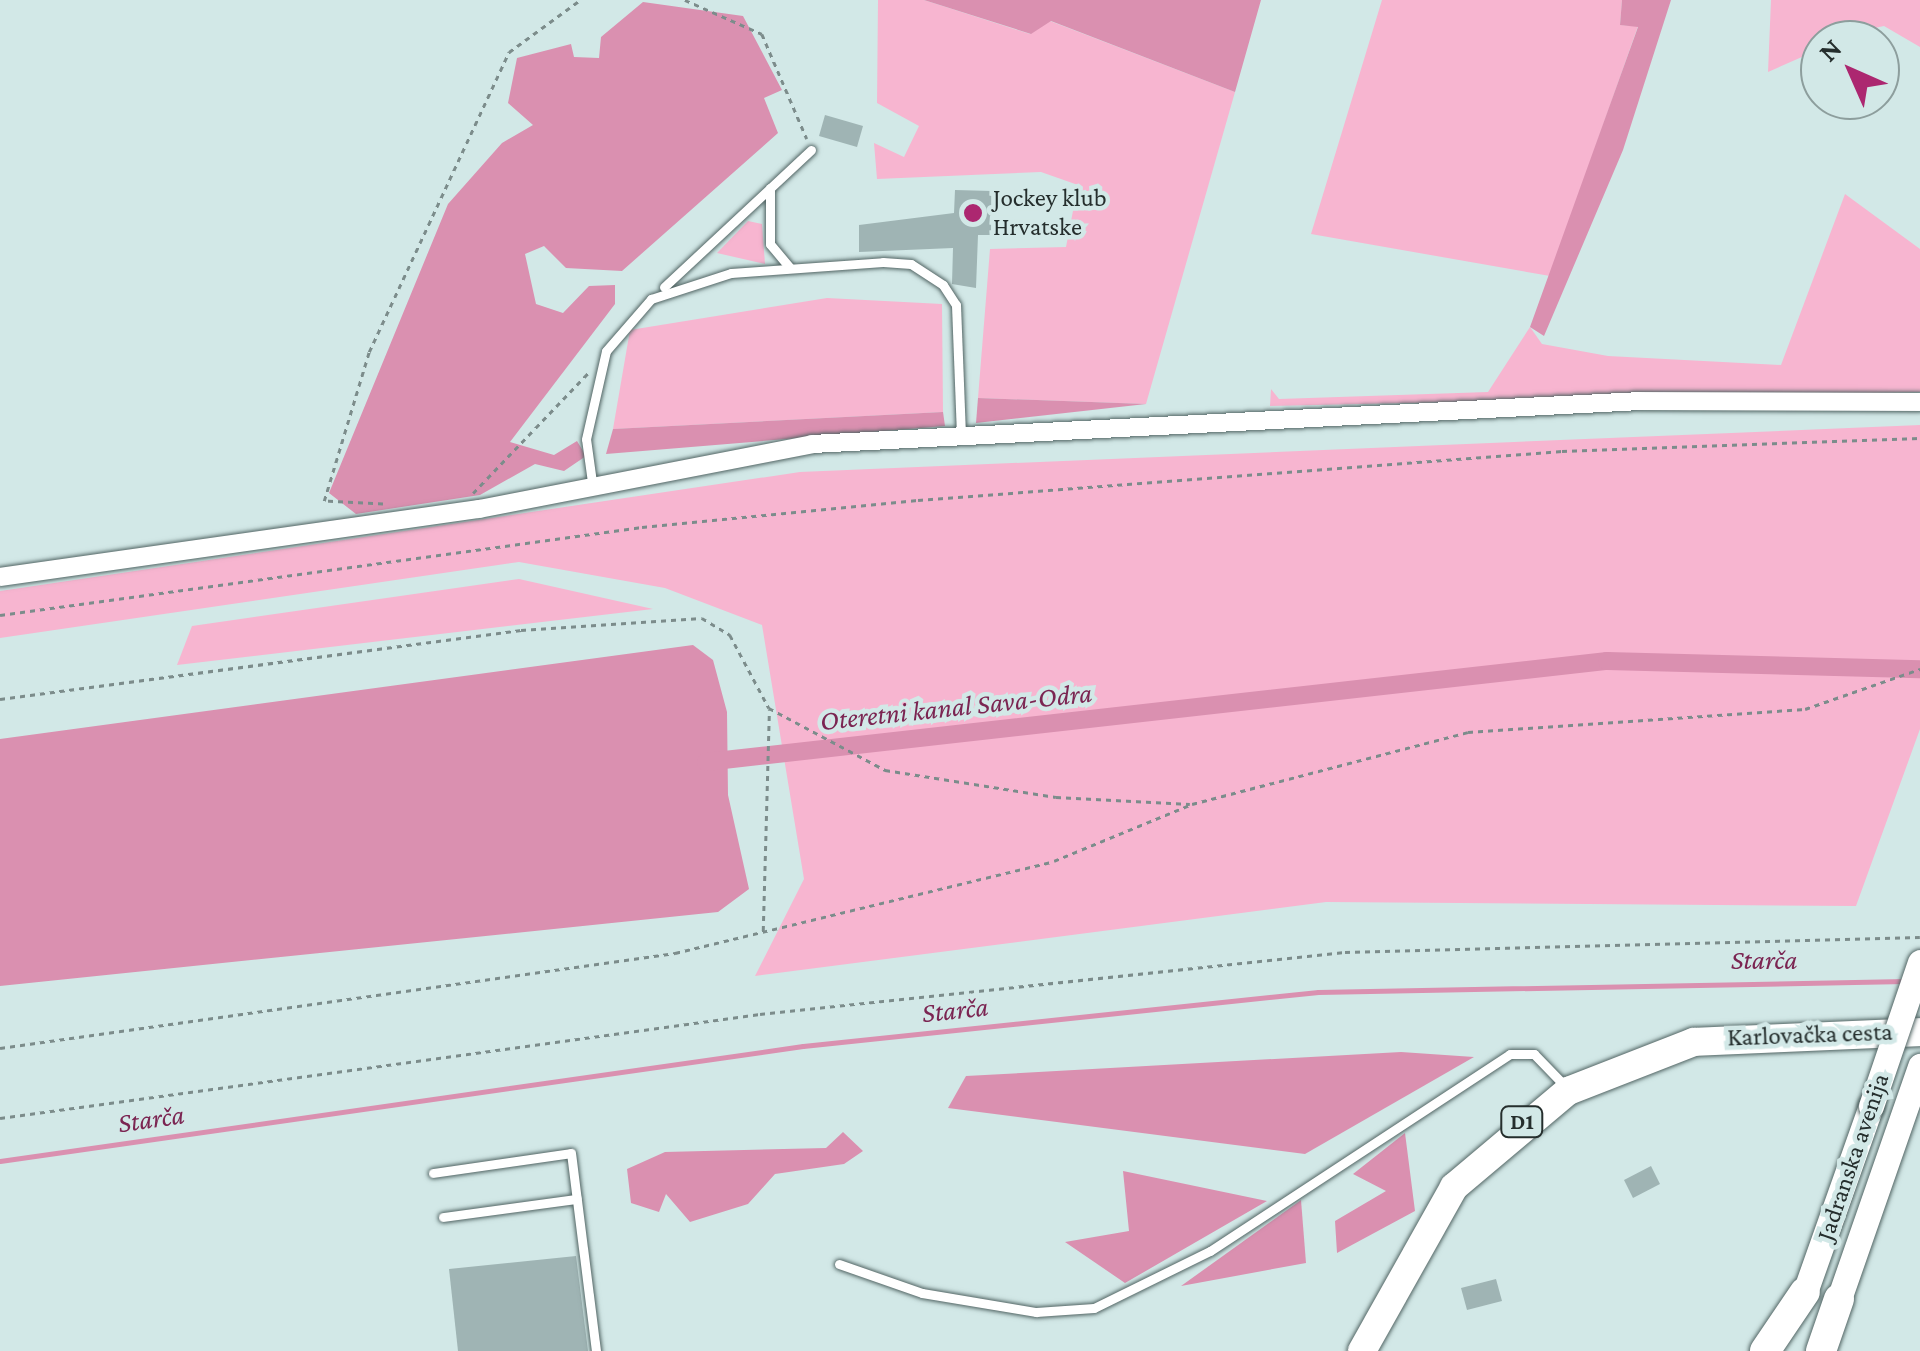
<!DOCTYPE html>
<html>
<head>
<meta charset="utf-8">
<style>
	body { margin:0 }
	#map { position:relative; width:1920px; height:1351px; overflow:hidden; background:#d2e8e7; font-family:"Crimson Pro",serif }
	div>[style] { position:absolute }
	.green>* { inset:0; background:#f7b5d0 }
	.forest>* { inset:0; background:#da90b0 }
	.stream>* { height:5px; margin:-2.5px; padding:0 2.5px; transform-origin:2.5px; border-radius:2.5px; background:#da90b0 }
	.canal>* { height:18px; margin:-9px; padding:0 9px; transform-origin:9px; border-radius:9px; background:#da90b0 }
	.building>* { inset:0; background:#9fb4b4 }
	.path>* { height:2.5px; margin-top:-1.25px; transform-origin:0; background:repeating-linear-gradient(90deg,#7c8c8b 0 5px,transparent 0 10px) }
	.roads { filter:drop-shadow(0 0 2px #526564) drop-shadow(0 0 2px #526564) }
	.lane>* { height:9px; margin:-4.5px; padding:0 4.5px; transform-origin:4.5px; border-radius:4.5px; background:#fff }
	.street>* { height:18px; margin:-9px; padding:0 9px; transform-origin:9px; border-radius:9px; background:#fff }
	.secondary>* { height:25px; margin:-12.5px; padding:0 12.5px; transform-origin:12.5px; border-radius:12.5px; background:#fff }
	.primary>* { height:28px; margin:-14px; padding:0 14px; transform-origin:14px; border-radius:14px; background:#fff }
	.highway>* { height:30px; margin:-15px; padding:0 15px; transform-origin:15px; border-radius:15px; background:#fff }
	.bridges { filter:drop-shadow(0 0 2px #526564) drop-shadow(0 0 2px #526564) }
	.secondary-bridge>* { height:25px; margin:-12.5px; padding:0 12.5px; transform-origin:12.5px; border-radius:12.5px; background:#fff }
	.dots>* { width:28px; height:28px; translate:-50% -50%; box-sizing:border-box; border:5px solid #d2e8e7; border-radius:50% }
	span { translate:-50% -50%; white-space:nowrap; text-align:center; line-height:1.15; -webkit-text-stroke:9px #d2e8e7; paint-order:stroke }
	.shield-label span { padding:2px 8px; background:#d2e8e7; border:2px solid; border-radius:8px; -webkit-text-stroke-width:0 }
	.shield-label { font-size:22px; color:#252e2d; font-weight:700 }
	.poi-label { font-size:25px; color:#252e2d }
	.left { translate:0 -50%; text-align:left }
	.street-label { font-size:25px; color:#252e2d }
	.water-label { font-size:28px; color:#7b2552; font-style:italic }
	.north { position:absolute; left:1800px; top:20px; width:100px; height:100px; box-sizing:border-box; background:#d2e8e7; border:2px solid #8d9e9d; border-radius:50%; rotate:315deg; font-size:28px; font-weight:700; line-height:40px; text-align:center; color:#252e2d }
	.north::after { content:''; display:block; margin:auto; width:35px; height:45px; background:#ac2770; clip-path:polygon(50% 0,100% 100%,50% 72%,0 100%) }
</style>
</head>
<body>
<div id="map">
	<div class="green">
		<i style="clip-path:polygon(878px 0,924px 0,1030px 34px,1050px 21px,1235px 92px,1146px 404px,978px 398px,990px 249px,1066px 247px,1078px 185px,1041px 172px,877px 179px,874px 143px,904px 157px,919px 126px,877px 103px)"></i>
		<i style="clip-path:polygon(1382px 0,1622px 0,1620px 25px,1638px 26px,1550px 276px,1311px 234px)"></i>
		<i style="clip-path:polygon(1771px 0,1920px 0,1920px 47px,1884px 26px,1820px 40px,1820px 49px,1768px 72px)"></i>
		<i style="clip-path:polygon(1845px 194px,1920px 249px,1920px 392px,1270px 406px,1271px 389px,1279px 399px,1488px 392px,1530px 327px,1542px 344px,1608px 356px,1781px 365px)"></i>
		<i style="clip-path:polygon(748px 221px,762px 224px,765px 264px,717px 253px)"></i>
		<i style="clip-path:polygon(827px 298px,942px 304px,943px 412px,613px 429px,630px 330px)"></i>
		<i style="clip-path:polygon(1920px 425px,1920px 729px,1856px 906px,1326px 902px,755px 976px,804px 879px,762px 625px,665px 588px,519px 562px,0 638px,0 591px,800px 472px)"></i>
		<i style="clip-path:polygon(519px 579px,653px 609px,177px 665px,192px 626px)"></i>
	</div>
	<div class="forest">
		<i style="clip-path:polygon(924px 0,1261px 0,1235px 92px,1051px 21px,1031px 34px)"></i>
		<i style="clip-path:polygon(1622px 0,1671px 0,1623px 150px,1544px 336px,1530px 327px,1638px 27px,1620px 25px)"></i>
		<i style="clip-path:polygon(643px 2px,743px 16px,782px 90px,764px 98px,778px 133px,622px 271px,566px 268px,544px 246px,525px 254px,536px 304px,563px 313px,589px 286px,615px 285px,615px 304px,510px 442px,554px 455px,577px 441px,586px 456px,564px 471px,535px 464px,480px 495px,356px 514px,329px 493px,448px 204px,502px 143px,533px 125px,508px 103px,517px 58px,571px 44px,574px 57px,599px 58px,601px 37px)"></i>
		<i style="clip-path:polygon(978px 398px,1146px 404px,976px 423px)"></i>
		<i style="clip-path:polygon(943px 412px,945px 426px,606px 454px,613px 429px)"></i>
		<i style="clip-path:polygon(693px 645px,713px 660px,727px 712px,728px 795px,749px 889px,718px 912px,0 986px,0 739px)"></i>
		<i style="clip-path:polygon(1401px 1052px,1474px 1057px,1305px 1154px,948px 1108px,966px 1076px)"></i>
		<i style="clip-path:polygon(843px 1132px,863px 1151px,844px 1164px,775px 1174px,748px 1204px,690px 1222px,666px 1194px,659px 1212px,631px 1203px,627px 1169px,665px 1152px,826px 1148px)"></i>
		<i style="clip-path:polygon(1405px 1133px,1415px 1211px,1337px 1253px,1335px 1221px,1386px 1191px,1353px 1174px)"></i>
		<i style="clip-path:polygon(1123px 1171px,1267px 1201px,1125px 1283px,1065px 1242px,1129px 1231px)"></i>
		<i style="clip-path:polygon(1301px 1200px,1306px 1263px,1181px 1286px)"></i>
	</div>
	<div class="stream">
		<i style="left:0;top:1161px;width:811px;rotate:-8.15deg"></i>
		<i style="left:803px;top:1046px;width:518px;rotate:-5.99deg"></i>
		<i style="left:1318px;top:992px;width:588px;rotate:-1.07deg"></i>
	</div>
	<div class="canal">
		<i style="left:706px;top:762px;width:907px;rotate:-6.4deg"></i>
		<i style="left:1607px;top:661px;width:313px;rotate:1.5deg"></i>
	</div>
	<div class="building">
		<i style="clip-path:polygon(825px 115px,863px 126px,857px 147px,819px 136px)"></i>
		<i style="clip-path:polygon(955px 190px,992px 191px,991px 235px,978px 235px,976px 288px,952px 284px,953px 248px,859px 252px,859px 225px,954px 213px)"></i>
		<i style="clip-path:polygon(1651px 1166px,1660px 1184px,1633px 1198px,1624px 1180px)"></i>
		<i style="clip-path:polygon(576px 1256px,588px 1351px,458px 1351px,449px 1269px)"></i>
		<i style="clip-path:polygon(1496px 1279px,1502px 1301px,1467px 1310px,1461px 1288px)"></i>
	</div>
	<div class="path">
		<i style="left:685px;top:0;width:84px;rotate:23.8deg"></i>
		<i style="left:762px;top:34px;width:114px;rotate:66.8deg"></i>
		<i style="left:473px;top:493px;width:166px;rotate:-46.2deg"></i>
		<i style="left:383px;top:504px;width:59px;rotate:-177.1deg"></i>
		<i style="left:324px;top:501px;width:156px;rotate:-73.2deg"></i>
		<i style="left:369px;top:352px;width:331px;rotate:-65deg"></i>
		<i style="left:509px;top:52px;width:88px;rotate:-36.2deg"></i>
		<i style="left:0;top:615px;width:648px;rotate:-7.8deg"></i>
		<i style="left:642px;top:527px;width:277px;rotate:-5.6deg"></i>
		<i style="left:918px;top:500px;width:646px;rotate:-4.35deg"></i>
		<i style="left:1562px;top:451px;width:358px;rotate:-2.1deg"></i>
		<i style="left:0;top:699px;width:526px;rotate:-7.54deg"></i>
		<i style="left:521px;top:630px;width:181px;rotate:-3.8deg"></i>
		<i style="left:702px;top:618px;width:33px;rotate:31deg"></i>
		<i style="left:730px;top:635px;width:83px;rotate:61.9deg"></i>
		<i style="left:769px;top:708px;width:132px;rotate:28.1deg"></i>
		<i style="left:885px;top:770px;width:173px;rotate:9deg"></i>
		<i style="left:1056px;top:797px;width:134px;rotate:3deg"></i>
		<i style="left:763px;top:931px;width:221px;rotate:-88.4deg"></i>
		<i style="left:0;top:1048px;width:682px;rotate:-8.01deg"></i>
		<i style="left:675px;top:953px;width:390px;rotate:-13.6deg"></i>
		<i style="left:1054px;top:861px;width:149px;rotate:-22.4deg"></i>
		<i style="left:1192px;top:804px;width:285px;rotate:-14.6deg"></i>
		<i style="left:1468px;top:732px;width:338px;rotate:-3.9deg"></i>
		<i style="left:1805px;top:709px;width:122px;rotate:-19.2deg"></i>
		<i style="left:0;top:1118px;width:767px;rotate:-7.79deg"></i>
		<i style="left:760px;top:1014px;width:588px;rotate:-6.05deg"></i>
		<i style="left:1345px;top:952px;width:575px;rotate:-1.49deg"></i>
	</div>
	<div class="roads">
		<div class="lane">
			<i style="left:770px;top:188px;width:56px;rotate:90deg"></i>
			<i style="left:770px;top:244px;width:31px;rotate:50deg"></i>
			<i style="left:664px;top:287px;width:201px;rotate:-43deg"></i>
			<i style="left:592px;top:482px;width:43px;rotate:-97.9deg"></i>
			<i style="left:586px;top:439px;width:90px;rotate:-77.2deg"></i>
			<i style="left:606px;top:351px;width:69px;rotate:-49.1deg"></i>
			<i style="left:651px;top:299px;width:84px;rotate:-18deg"></i>
			<i style="left:731px;top:273px;width:152px;rotate:-4.1deg"></i>
			<i style="left:883px;top:262px;width:28px;rotate:4deg"></i>
			<i style="left:911px;top:264px;width:38px;rotate:33deg"></i>
			<i style="left:943px;top:285px;width:24px;rotate:57deg"></i>
			<i style="left:956px;top:305px;width:131px;rotate:87.8deg"></i>
			<i style="left:433px;top:1173px;width:139px;rotate:-8.2deg"></i>
			<i style="left:571px;top:1153px;width:200px;rotate:82.8deg"></i>
			<i style="left:443px;top:1217px;width:135px;rotate:-7.7deg"></i>
			<i style="left:839px;top:1264px;width:88px;rotate:19.3deg"></i>
			<i style="left:922px;top:1293px;width:116px;rotate:9.5deg"></i>
			<i style="left:1036px;top:1312px;width:58px;rotate:-3.9deg"></i>
			<i style="left:1094px;top:1308px;width:129px;rotate:-26.2deg"></i>
			<i style="left:1210px;top:1251px;width:359px;rotate:-33.3deg"></i>
			<i style="left:1510px;top:1054px;width:24px"></i>
			<i style="left:1534px;top:1054px;width:47px;rotate:45.9deg"></i>
		</div>
		<div class="street">
			<i style="left:0;top:577px;width:484px;rotate:-8.1deg"></i>
			<i style="left:479px;top:509px;width:339px;rotate:-11deg"></i>
			<i style="left:812px;top:444px;width:829px;rotate:-2.97deg"></i>
			<i style="left:1640px;top:401px;width:280px;rotate:0.2deg"></i>
		</div>
		<div class="secondary">
			<i style="left:1805px;top:1292px;width:197px;rotate:-70.5deg"></i>
			<i style="left:1839px;top:1299px;width:247px;rotate:-70.8deg"></i>
		</div>
		<div class="primary">
			<i style="left:1362px;top:1351px;width:188px;rotate:-60.7deg"></i>
			<i style="left:1454px;top:1187px;width:149px;rotate:-40.1deg"></i>
			<i style="left:1568px;top:1091px;width:135px;rotate:-21.3deg"></i>
			<i style="left:1694px;top:1042px;width:226px;rotate:-2.5deg"></i>
		</div>
		<div class="highway">
			<i style="left:1765px;top:1351px;width:71px;rotate:-55.9deg"></i>
			<i style="left:1821px;top:1351px;width:55px;rotate:-70.9deg"></i>
		</div>
	</div>
	<div class="bridges">
		<div class="secondary-bridge">
			<i style="left:1871px;top:1106px;width:152px;rotate:-71.2deg"></i>
		</div>
	</div>
	<div class="dots">
		<i style="left:973px;top:213px;background:#ac2770"></i>
	</div>
	<div class="shield-label">
		<span style="left:1522px;top:1122px">D1</span>
	</div>
	<div class="poi-label">
		<span class="left" style="left:993px;top:213px">Jockey klub<br>Hrvatske</span>
	</div>
	<div class="street-label">
		<span style="left:1810px;top:1035px;rotate:-2deg">Karlovačka cesta</span>
		<span style="left:1853px;top:1157px;rotate:-71deg">Jadranska avenija</span>
	</div>
	<div class="water-label">
		<span style="left:956px;top:707px;rotate:-6deg">Oteretni kanal Sava-Odra</span>
		<span style="left:1764px;top:960px">Starča</span>
		<span style="left:955px;top:1010px;rotate:-6deg">Starča</span>
		<span style="left:151px;top:1119px;rotate:-8deg">Starča</span>
	</div>
	<div class="north">N</div>
</div>
</body>
</html>
